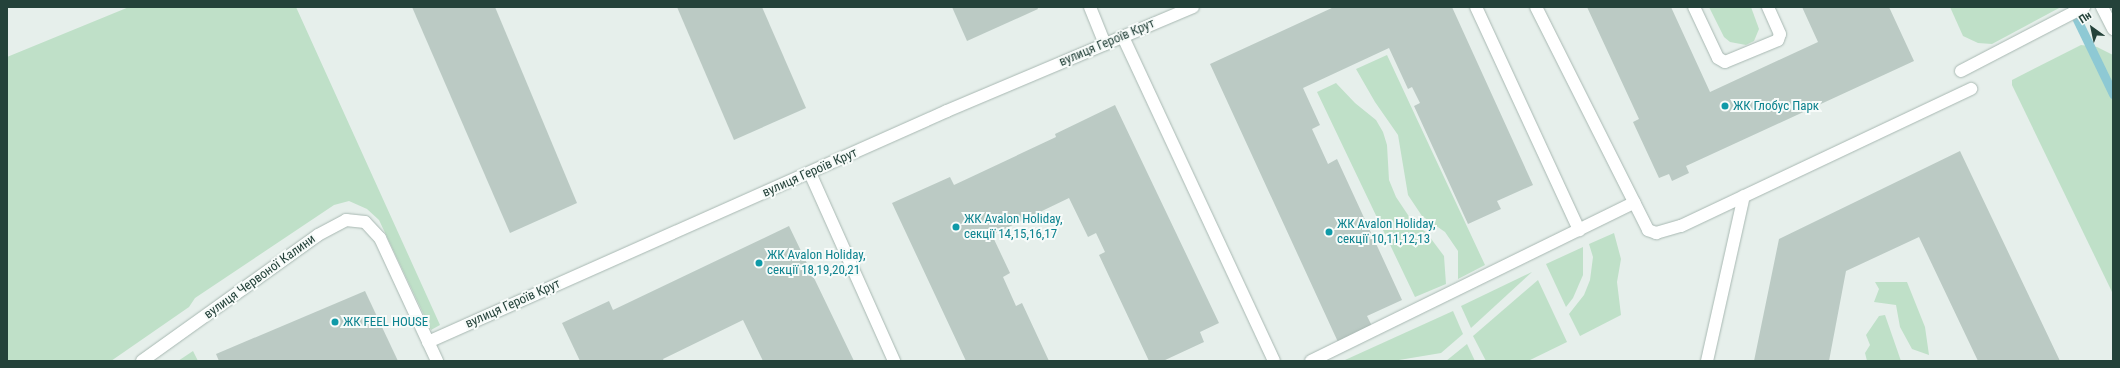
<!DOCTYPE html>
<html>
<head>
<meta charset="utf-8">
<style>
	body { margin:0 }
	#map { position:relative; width:2120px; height:368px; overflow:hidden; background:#e6efeb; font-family:"Roboto Condensed",sans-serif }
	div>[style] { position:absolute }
	.green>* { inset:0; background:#bfe0c8 }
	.stream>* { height:9px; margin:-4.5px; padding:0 4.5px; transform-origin:4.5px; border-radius:4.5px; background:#8ec9d4 }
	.building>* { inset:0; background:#bbcac4 }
	.roads { filter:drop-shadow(0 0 1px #a8b8b2) drop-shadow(0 0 1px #a8b8b2) }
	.service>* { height:12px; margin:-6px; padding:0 6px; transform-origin:6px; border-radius:6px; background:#fff }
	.minor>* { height:12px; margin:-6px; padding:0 6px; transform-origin:6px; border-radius:6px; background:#fff }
	.dots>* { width:11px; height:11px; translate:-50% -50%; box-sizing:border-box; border:2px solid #f7fbf9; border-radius:50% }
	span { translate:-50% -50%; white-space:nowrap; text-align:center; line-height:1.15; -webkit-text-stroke:4px #f7fbf9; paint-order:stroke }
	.street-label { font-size:13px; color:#24423a }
	.culture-label { font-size:13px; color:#0d838f }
	.left { translate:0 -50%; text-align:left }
	.frame { position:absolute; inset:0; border:8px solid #24423a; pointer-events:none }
	.north { position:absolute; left:2072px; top:8px; width:40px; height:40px; -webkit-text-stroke:3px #f7fbf9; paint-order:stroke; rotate:327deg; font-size:11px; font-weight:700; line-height:16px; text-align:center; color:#24423a }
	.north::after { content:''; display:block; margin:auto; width:14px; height:18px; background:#24423a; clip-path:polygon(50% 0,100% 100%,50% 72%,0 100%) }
</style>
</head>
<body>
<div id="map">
	<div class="green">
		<i style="clip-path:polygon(129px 7px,296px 7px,440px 325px,431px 330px,379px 220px,367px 209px,349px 201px,334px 205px,195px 298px,189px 307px,111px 361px,7px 361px,7px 57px)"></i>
		<i style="clip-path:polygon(1709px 7px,1751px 7px,1759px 29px,1754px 41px,1746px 45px,1730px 42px,1724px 37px)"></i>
		<i style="clip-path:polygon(1950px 7px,2061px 7px,1992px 44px,1978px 43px,1963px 36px)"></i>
		<i style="clip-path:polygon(2081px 45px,2097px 47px,2113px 55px,2113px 294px,2012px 85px,2012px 80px)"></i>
		<i style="clip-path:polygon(1387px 55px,1485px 265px,1458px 279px,1458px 251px,1445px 232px,1422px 216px,1408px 195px,1398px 135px,1375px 102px,1356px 69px)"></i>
		<i style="clip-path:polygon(1336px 83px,1355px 103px,1376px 120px,1383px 132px,1387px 145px,1389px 180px,1396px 197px,1414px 224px,1426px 232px,1444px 256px,1446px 284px,1415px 297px,1317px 92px)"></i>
		<i style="clip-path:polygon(1614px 233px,1621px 259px,1617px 282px,1621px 315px,1580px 336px,1569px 314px,1584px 295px,1590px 280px,1593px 257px,1589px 244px)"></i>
		<i style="clip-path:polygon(1583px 247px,1583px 275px,1573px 298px,1566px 307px,1546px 264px)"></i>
		<i style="clip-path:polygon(1532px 272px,1471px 328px,1461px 306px)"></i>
		<i style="clip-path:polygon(1538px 280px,1567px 342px,1528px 361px,1486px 361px,1473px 336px)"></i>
		<i style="clip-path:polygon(1875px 282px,1907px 282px,1925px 327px,1929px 355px,1912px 349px,1900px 327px,1896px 305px,1874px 302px,1879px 289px)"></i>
		<i style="clip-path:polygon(1453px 311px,1463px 334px,1441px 353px,1393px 361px,1345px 360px)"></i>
		<i style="clip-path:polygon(1885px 315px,1901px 361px,1867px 361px,1865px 353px,1870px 345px,1866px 335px,1879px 316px)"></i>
		<i style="clip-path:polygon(1467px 344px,1475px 361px,1446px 361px)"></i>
		<i style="clip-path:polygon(193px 351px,198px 361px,178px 361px)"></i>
	</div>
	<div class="stream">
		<i style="left:2071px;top:7px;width:97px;rotate:64.2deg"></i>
	</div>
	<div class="building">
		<i style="clip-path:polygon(412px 7px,495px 7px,577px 203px,510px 233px)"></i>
		<i style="clip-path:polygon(677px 7px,762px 7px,806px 108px,734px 140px)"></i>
		<i style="clip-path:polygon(952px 7px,1037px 7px,1038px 9px,967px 41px)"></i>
		<i style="clip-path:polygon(1334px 7px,1452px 7px,1533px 185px,1497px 201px,1501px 209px,1468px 224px,1414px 106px,1420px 103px,1412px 87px,1408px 89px,1389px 48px,1303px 88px,1320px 125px,1312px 129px,1328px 164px,1337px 159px,1402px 300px,1367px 316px,1372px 326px,1338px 342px,1210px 64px)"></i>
		<i style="clip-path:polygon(1587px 7px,1671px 7px,1710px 92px,1818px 42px,1802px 7px,1889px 7px,1914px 61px,1686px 166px,1689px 173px,1672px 181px,1669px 174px,1659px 178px,1633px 122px,1639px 119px)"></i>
		<i style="clip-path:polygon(1115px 105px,1219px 323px,1200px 332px,1204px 342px,1163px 361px,1149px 361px,1099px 255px,1105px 252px,1096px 233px,1088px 237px,1069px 198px,992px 235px,1010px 273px,1003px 277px,1016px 306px,1022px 303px,1049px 361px,966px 361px,892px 203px,950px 177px,954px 185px,1056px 137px,1055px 134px)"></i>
		<i style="clip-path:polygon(1960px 151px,2060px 361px,1978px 361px,1919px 237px,1846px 271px,1829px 361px,1754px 361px,1779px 239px)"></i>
		<i style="clip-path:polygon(789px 226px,854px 361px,763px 361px,743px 320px,663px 359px,664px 361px,580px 361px,562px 323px,609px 301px,613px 310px)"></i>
		<i style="clip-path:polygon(365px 291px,398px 361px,219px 361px,216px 354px)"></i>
	</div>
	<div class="roads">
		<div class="service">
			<i style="left:1090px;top:7px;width:40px;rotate:68deg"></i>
			<i style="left:1476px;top:7px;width:246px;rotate:65.2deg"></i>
			<i style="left:1536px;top:7px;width:250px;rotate:63.3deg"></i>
			<i style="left:1648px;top:230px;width:9px;rotate:21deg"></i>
			<i style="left:1656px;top:233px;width:26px;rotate:-16deg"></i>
			<i style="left:1681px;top:226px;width:321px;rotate:-25.3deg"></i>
			<i style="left:1694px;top:7px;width:56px;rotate:64.8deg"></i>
			<i style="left:1718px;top:58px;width:8px;rotate:30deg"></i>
			<i style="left:1725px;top:62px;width:57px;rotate:-22.5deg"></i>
			<i style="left:1778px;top:40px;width:6px;rotate:-72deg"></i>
			<i style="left:1780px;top:34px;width:30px;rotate:-114deg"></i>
			<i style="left:1123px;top:37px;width:357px;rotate:65deg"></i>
			<i style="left:1961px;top:71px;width:139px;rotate:-27.5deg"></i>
			<i style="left:810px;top:173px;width:206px;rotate:65.9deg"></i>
			<i style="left:1311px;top:361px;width:360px;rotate:-26.1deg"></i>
			<i style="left:1707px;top:361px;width:169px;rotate:-77.4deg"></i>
		</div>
		<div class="minor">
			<i style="left:2102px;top:7px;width:25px;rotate:63deg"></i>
			<i style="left:428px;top:342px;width:568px;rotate:-23.99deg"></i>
			<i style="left:947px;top:111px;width:267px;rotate:-22.9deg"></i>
			<i style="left:142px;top:361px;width:216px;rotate:-35.6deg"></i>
			<i style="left:318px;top:235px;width:32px;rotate:-28deg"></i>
			<i style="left:346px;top:220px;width:19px;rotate:6deg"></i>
			<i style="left:365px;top:222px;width:22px;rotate:47deg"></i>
			<i style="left:380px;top:238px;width:136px;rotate:65.1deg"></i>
		</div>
	</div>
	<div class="dots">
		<i style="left:1725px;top:106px;background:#0f9aa8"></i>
		<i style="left:956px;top:227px;background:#0f9aa8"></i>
		<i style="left:1329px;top:232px;background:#0f9aa8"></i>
		<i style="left:759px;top:263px;background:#0f9aa8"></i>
		<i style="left:335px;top:322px;background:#0f9aa8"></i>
	</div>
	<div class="street-label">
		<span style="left:1107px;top:43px;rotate:-23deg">вулиця Героїв Крут</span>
		<span style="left:810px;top:173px;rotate:-24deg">вулиця Героїв Крут</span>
		<span style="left:260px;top:277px;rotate:-36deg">вулиця Червоної Калини</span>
		<span style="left:513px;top:304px;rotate:-24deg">вулиця Героїв Крут</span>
	</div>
	<div class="culture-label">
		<span class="left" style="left:1733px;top:106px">ЖК Глобус Парк</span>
		<span class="left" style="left:964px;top:227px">ЖК Avalon Holiday,<br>секції 14,15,16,17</span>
		<span class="left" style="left:1337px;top:232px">ЖК Avalon Holiday,<br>секції 10,11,12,13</span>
		<span class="left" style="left:767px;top:263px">ЖК Avalon Holiday,<br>секції 18,19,20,21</span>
		<span class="left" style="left:343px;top:322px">ЖК FEEL HOUSE</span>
	</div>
	<div class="frame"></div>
	<div class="north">Пн</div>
</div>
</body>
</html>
